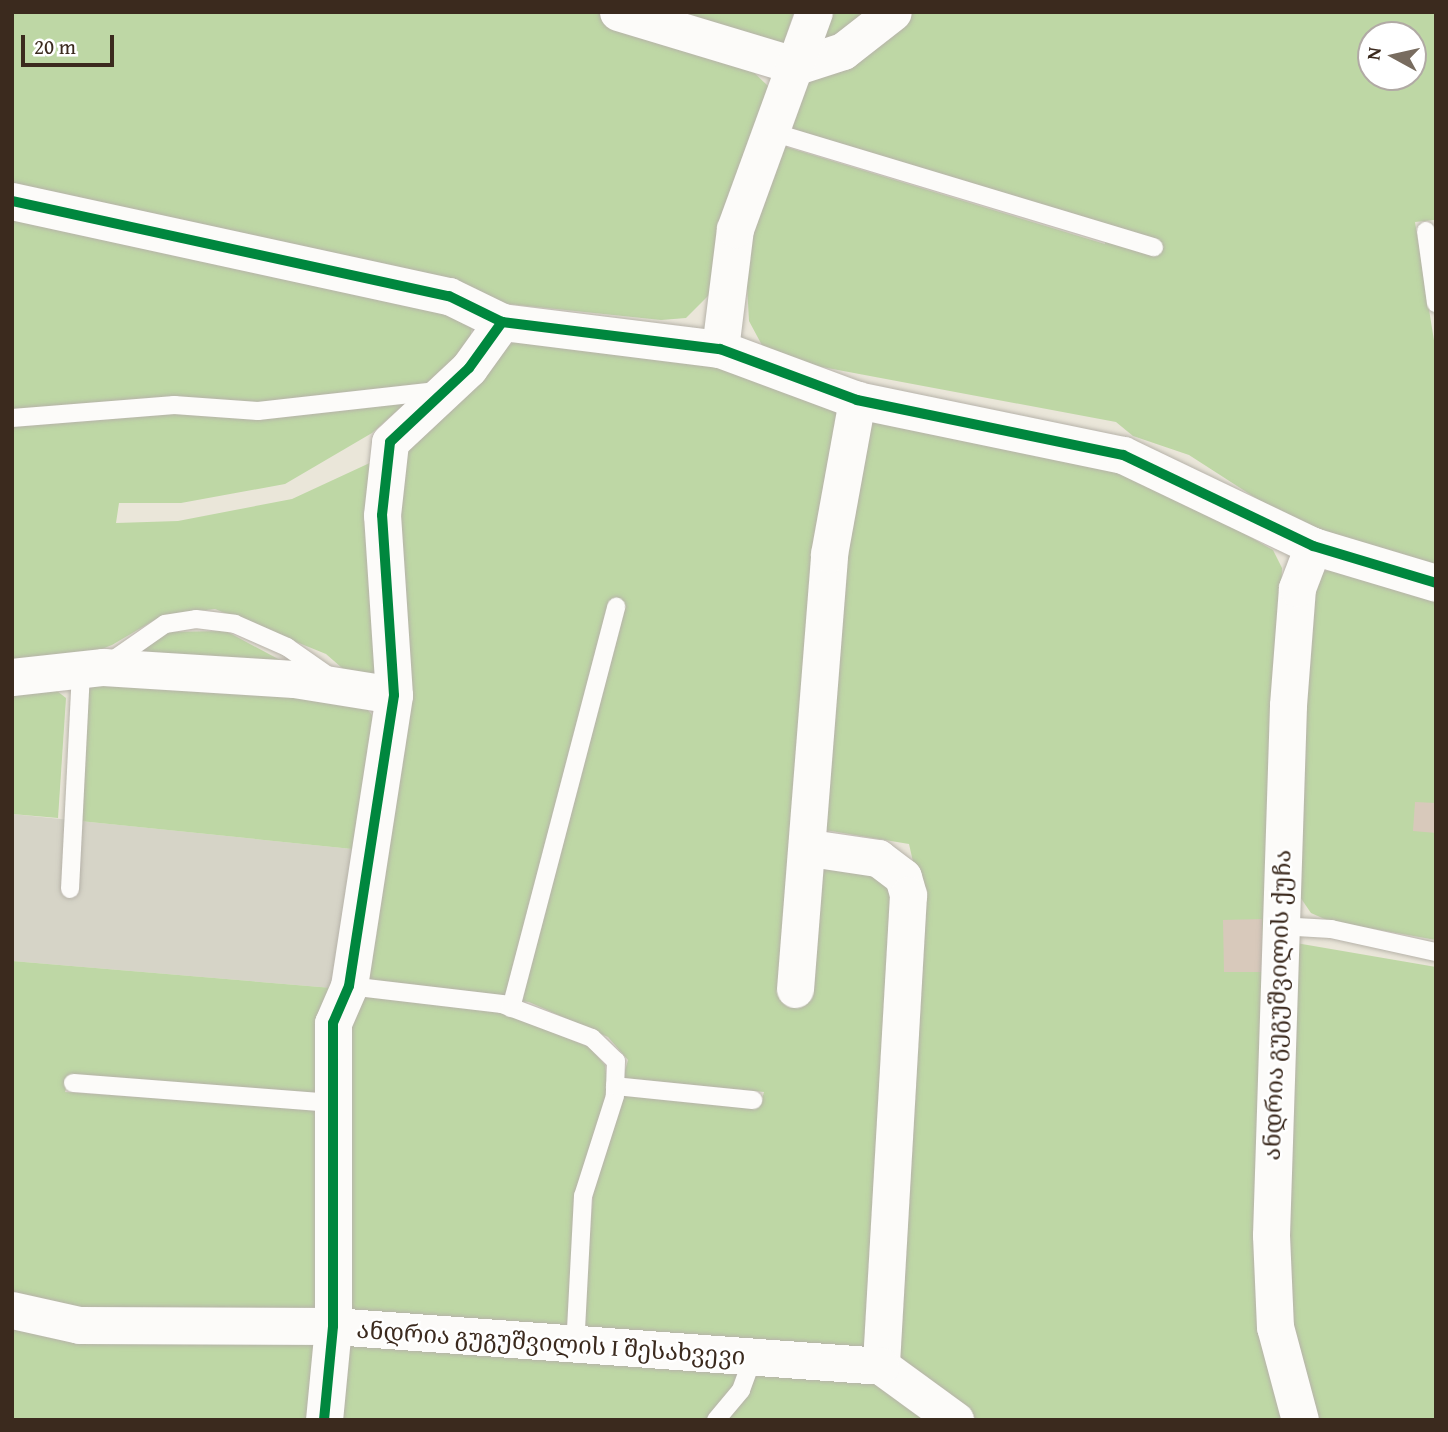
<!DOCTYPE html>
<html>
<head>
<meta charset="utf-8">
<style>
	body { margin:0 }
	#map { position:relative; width:1448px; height:1432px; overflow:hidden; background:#eae6d9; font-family:"Gentium Book Plus","Noto Serif Georgian",serif }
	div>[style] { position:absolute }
	.industrial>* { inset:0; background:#d6d4c7 }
	.green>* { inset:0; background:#bed7a5 }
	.building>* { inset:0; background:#d8c9bb }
	.roads { filter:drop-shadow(0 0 2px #b6b2a9) drop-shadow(0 0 2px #b6b2a9) }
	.service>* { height:18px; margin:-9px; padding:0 9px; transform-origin:9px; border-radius:9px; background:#fcfbf9 }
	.minor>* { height:37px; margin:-18.5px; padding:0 18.5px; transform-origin:18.5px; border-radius:18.5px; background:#fcfbf9 }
	.cycleway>* { height:10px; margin:-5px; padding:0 5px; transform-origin:5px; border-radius:5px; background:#00873e }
	span { translate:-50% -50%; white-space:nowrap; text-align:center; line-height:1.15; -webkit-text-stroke:5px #fff; paint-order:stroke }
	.street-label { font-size:24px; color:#3b2a1e }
	.frame { position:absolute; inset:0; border:14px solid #3b2a1e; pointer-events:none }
	.north { position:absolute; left:1357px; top:21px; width:70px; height:70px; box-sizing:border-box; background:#fff; border:2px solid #b1aaa5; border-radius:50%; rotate:278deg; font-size:19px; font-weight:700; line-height:28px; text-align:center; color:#3b2a1e }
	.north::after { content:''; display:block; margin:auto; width:24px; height:32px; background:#786c5f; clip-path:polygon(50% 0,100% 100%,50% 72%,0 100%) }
	.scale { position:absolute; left:21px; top:35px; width:93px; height:32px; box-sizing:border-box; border:4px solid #3b2a1e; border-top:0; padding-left:9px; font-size:21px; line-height:24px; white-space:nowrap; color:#3b2a1e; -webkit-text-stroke:5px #fff; paint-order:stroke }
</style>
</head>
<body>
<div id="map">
	<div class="industrial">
		<i style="clip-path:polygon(12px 814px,362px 850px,332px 988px,12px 961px)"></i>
	</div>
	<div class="green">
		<i style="clip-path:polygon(12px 12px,596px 12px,736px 55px,768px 86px,714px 290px,686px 318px,661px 320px,480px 301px,12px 195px)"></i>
		<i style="clip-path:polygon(655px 12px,794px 12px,782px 48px)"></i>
		<i style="clip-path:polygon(826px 12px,882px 12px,814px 46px)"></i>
		<i style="clip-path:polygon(evenodd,905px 12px,1436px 12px,1436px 233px,1434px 220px,1415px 222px,1436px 353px,1436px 571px,1310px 533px,1189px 455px,1133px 436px,1116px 422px,790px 361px,764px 349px,749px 321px,746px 268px,758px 212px,783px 146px,1105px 244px,1107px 226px,786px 127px,803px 84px,905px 12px,1371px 35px,1413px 35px,1413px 77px,1371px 77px,1371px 35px)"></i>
		<i style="clip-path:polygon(12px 211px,427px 302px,472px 326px,470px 341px,454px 360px,372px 433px,285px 484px,181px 503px,119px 503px,116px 523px,178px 521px,292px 499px,374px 461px,382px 653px,374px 675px,349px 674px,326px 654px,215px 609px,163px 615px,112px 645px,63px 664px,12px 663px)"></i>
		<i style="clip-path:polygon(585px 338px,721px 357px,839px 403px,821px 856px,891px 871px,874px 1353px,582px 1334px,594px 1184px,621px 1091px,760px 1106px,764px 1092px,623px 1078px,628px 1060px,608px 1037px,529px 1002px,358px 980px,398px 456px,487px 359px,514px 342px)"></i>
		<i style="clip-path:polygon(864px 417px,1120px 463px,1273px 550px,1282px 568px,1263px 1063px,1282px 1420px,973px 1420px,894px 1359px,921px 897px,909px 844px,825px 830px,835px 585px)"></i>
		<i style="clip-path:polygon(1344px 567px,1436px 595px,1436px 940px,1329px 921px,1311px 913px,1291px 884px,1309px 604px,1322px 572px)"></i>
		<i style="clip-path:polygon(226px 631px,306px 674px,130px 660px,163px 632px)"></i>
		<i style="clip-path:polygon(108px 675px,358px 698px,372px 715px,377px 740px,362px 850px,80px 821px,88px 690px)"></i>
		<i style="clip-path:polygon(48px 684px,66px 698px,58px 818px,12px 814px,12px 687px)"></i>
		<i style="clip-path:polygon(1296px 943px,1436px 967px,1436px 1420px,1310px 1420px,1288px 1303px)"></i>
		<i style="clip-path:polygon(12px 961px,332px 988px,321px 1093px,70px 1076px,65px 1092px,322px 1109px,319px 1317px,81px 1316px,12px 1300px)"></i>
		<i style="clip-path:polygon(356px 995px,496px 1009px,589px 1047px,605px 1065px,608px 1089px,570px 1338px,343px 1321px,341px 1031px)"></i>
		<i style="clip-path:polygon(12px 1316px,320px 1338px,312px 1420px,12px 1420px)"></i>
		<i style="clip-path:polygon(345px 1338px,879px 1375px,938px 1420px,335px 1420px)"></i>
	</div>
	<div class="building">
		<i style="clip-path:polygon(1415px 802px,1436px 803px,1436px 833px,1413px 831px)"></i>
		<i style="clip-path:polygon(1262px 919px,1263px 972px,1224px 972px,1223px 920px)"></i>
	</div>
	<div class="roads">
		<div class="service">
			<i style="left:772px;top:132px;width:399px;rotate:16.8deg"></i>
			<i style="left:1426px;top:231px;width:73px;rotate:82.1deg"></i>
			<i style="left:12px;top:418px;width:163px;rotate:-4.6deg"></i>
			<i style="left:174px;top:405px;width:84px;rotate:4.1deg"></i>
			<i style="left:258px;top:411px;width:180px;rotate:-6.4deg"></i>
			<i style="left:109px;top:663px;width:68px;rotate:-34.9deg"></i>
			<i style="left:165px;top:624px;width:31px;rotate:-9deg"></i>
			<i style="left:196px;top:619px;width:39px;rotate:7deg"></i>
			<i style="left:235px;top:624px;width:57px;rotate:23.9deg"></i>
			<i style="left:287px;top:647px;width:49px;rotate:35deg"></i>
			<i style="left:70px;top:889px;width:215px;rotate:-87.1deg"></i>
			<i style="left:1279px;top:926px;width:52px;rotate:3.3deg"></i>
			<i style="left:1331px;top:929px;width:107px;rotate:12.4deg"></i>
			<i style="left:349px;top:986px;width:154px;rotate:6.7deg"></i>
			<i style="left:502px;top:1004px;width:96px;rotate:20.7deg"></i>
			<i style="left:592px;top:1038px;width:33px;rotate:44deg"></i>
			<i style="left:616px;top:1061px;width:35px;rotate:92deg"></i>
			<i style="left:615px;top:1096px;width:105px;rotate:107.7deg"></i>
			<i style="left:583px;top:1196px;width:152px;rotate:93deg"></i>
			<i style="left:511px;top:1008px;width:415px;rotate:-75.3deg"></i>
			<i style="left:73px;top:1083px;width:261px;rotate:4.4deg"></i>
			<i style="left:615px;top:1086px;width:139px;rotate:5.8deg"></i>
			<i style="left:716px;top:1420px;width:39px;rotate:-50deg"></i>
			<i style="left:741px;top:1390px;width:33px;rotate:-70deg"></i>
		</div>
		<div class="minor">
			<i style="left:618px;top:12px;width:187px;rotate:16.8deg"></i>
			<i style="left:797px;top:66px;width:48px;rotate:-18.1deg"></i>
			<i style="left:843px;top:51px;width:63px;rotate:-38deg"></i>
			<i style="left:12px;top:201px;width:447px;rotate:12.3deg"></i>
			<i style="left:449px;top:296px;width:59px;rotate:26.1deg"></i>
			<i style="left:502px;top:322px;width:220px;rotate:7.1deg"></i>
			<i style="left:720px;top:349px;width:146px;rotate:20.4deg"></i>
			<i style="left:857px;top:400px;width:272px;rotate:11.7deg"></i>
			<i style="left:1123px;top:455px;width:211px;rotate:25.6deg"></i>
			<i style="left:1313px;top:546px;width:128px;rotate:16.7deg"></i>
			<i style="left:720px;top:349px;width:121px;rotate:-82.9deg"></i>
			<i style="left:735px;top:229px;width:231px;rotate:-70deg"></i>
			<i style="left:12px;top:677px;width:92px;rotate:-6.3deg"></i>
			<i style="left:103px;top:667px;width:191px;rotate:3.6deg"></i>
			<i style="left:294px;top:679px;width:101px;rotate:9.1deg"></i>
			<i style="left:810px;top:848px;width:69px;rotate:8.4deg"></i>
			<i style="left:878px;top:858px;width:31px;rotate:37deg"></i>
			<i style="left:903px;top:877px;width:19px;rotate:74deg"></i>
			<i style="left:908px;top:895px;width:472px;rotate:93.3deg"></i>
			<i style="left:881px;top:1366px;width:92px;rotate:36.1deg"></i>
			<i style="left:795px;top:989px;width:436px;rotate:-85.5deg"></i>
			<i style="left:829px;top:554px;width:157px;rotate:-79.7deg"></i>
			<i style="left:12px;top:1310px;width:69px;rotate:12.6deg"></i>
			<i style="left:79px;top:1325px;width:254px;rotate:0.2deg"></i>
			<i style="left:333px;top:1326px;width:549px;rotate:4.17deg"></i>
			<i style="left:324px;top:1420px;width:94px;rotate:-84.5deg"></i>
			<i style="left:333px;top:1326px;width:303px;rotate:-90deg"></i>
			<i style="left:333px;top:1023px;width:40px;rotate:-66.6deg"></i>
			<i style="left:349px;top:986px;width:294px;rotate:-81.2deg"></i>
			<i style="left:394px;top:695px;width:180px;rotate:-93.8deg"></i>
			<i style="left:382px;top:515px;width:73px;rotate:-83.7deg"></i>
			<i style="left:390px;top:442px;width:108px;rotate:-43.1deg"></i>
			<i style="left:469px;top:368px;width:57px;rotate:-54.3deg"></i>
			<i style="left:1300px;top:1420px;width:96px;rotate:-105deg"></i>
			<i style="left:1275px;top:1327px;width:92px;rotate:-92.5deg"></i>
			<i style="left:1271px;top:1235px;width:530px;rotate:-88.16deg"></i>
			<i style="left:1288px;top:705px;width:117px;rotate:-85.6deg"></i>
			<i style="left:1297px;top:588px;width:45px;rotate:-69.1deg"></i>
		</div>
	</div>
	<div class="cycleway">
		<i style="left:12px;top:201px;width:447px;rotate:12.3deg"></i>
		<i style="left:449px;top:296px;width:59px;rotate:26.1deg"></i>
		<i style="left:502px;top:322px;width:220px;rotate:7.1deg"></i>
		<i style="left:720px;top:349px;width:146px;rotate:20.4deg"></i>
		<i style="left:857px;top:400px;width:272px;rotate:11.7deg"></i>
		<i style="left:1123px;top:455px;width:211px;rotate:25.6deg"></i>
		<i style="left:1313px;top:546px;width:128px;rotate:16.7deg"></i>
		<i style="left:324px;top:1420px;width:94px;rotate:-84.5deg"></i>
		<i style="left:333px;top:1326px;width:303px;rotate:-90deg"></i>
		<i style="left:333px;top:1023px;width:40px;rotate:-66.6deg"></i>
		<i style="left:349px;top:986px;width:294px;rotate:-81.2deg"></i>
		<i style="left:394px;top:695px;width:180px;rotate:-93.8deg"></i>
		<i style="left:382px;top:515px;width:73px;rotate:-83.7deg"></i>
		<i style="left:390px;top:442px;width:108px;rotate:-43.1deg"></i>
		<i style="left:469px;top:368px;width:57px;rotate:-54.3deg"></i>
	</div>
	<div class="street-label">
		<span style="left:1277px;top:1005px;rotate:-88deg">ანდრია გუგუშვილის ქუჩა</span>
		<span style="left:551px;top:1343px;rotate:4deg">ანდრია გუგუშვილის I შესახვევი</span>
	</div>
	<div class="frame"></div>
	<div class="north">N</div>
	<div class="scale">20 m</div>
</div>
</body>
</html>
